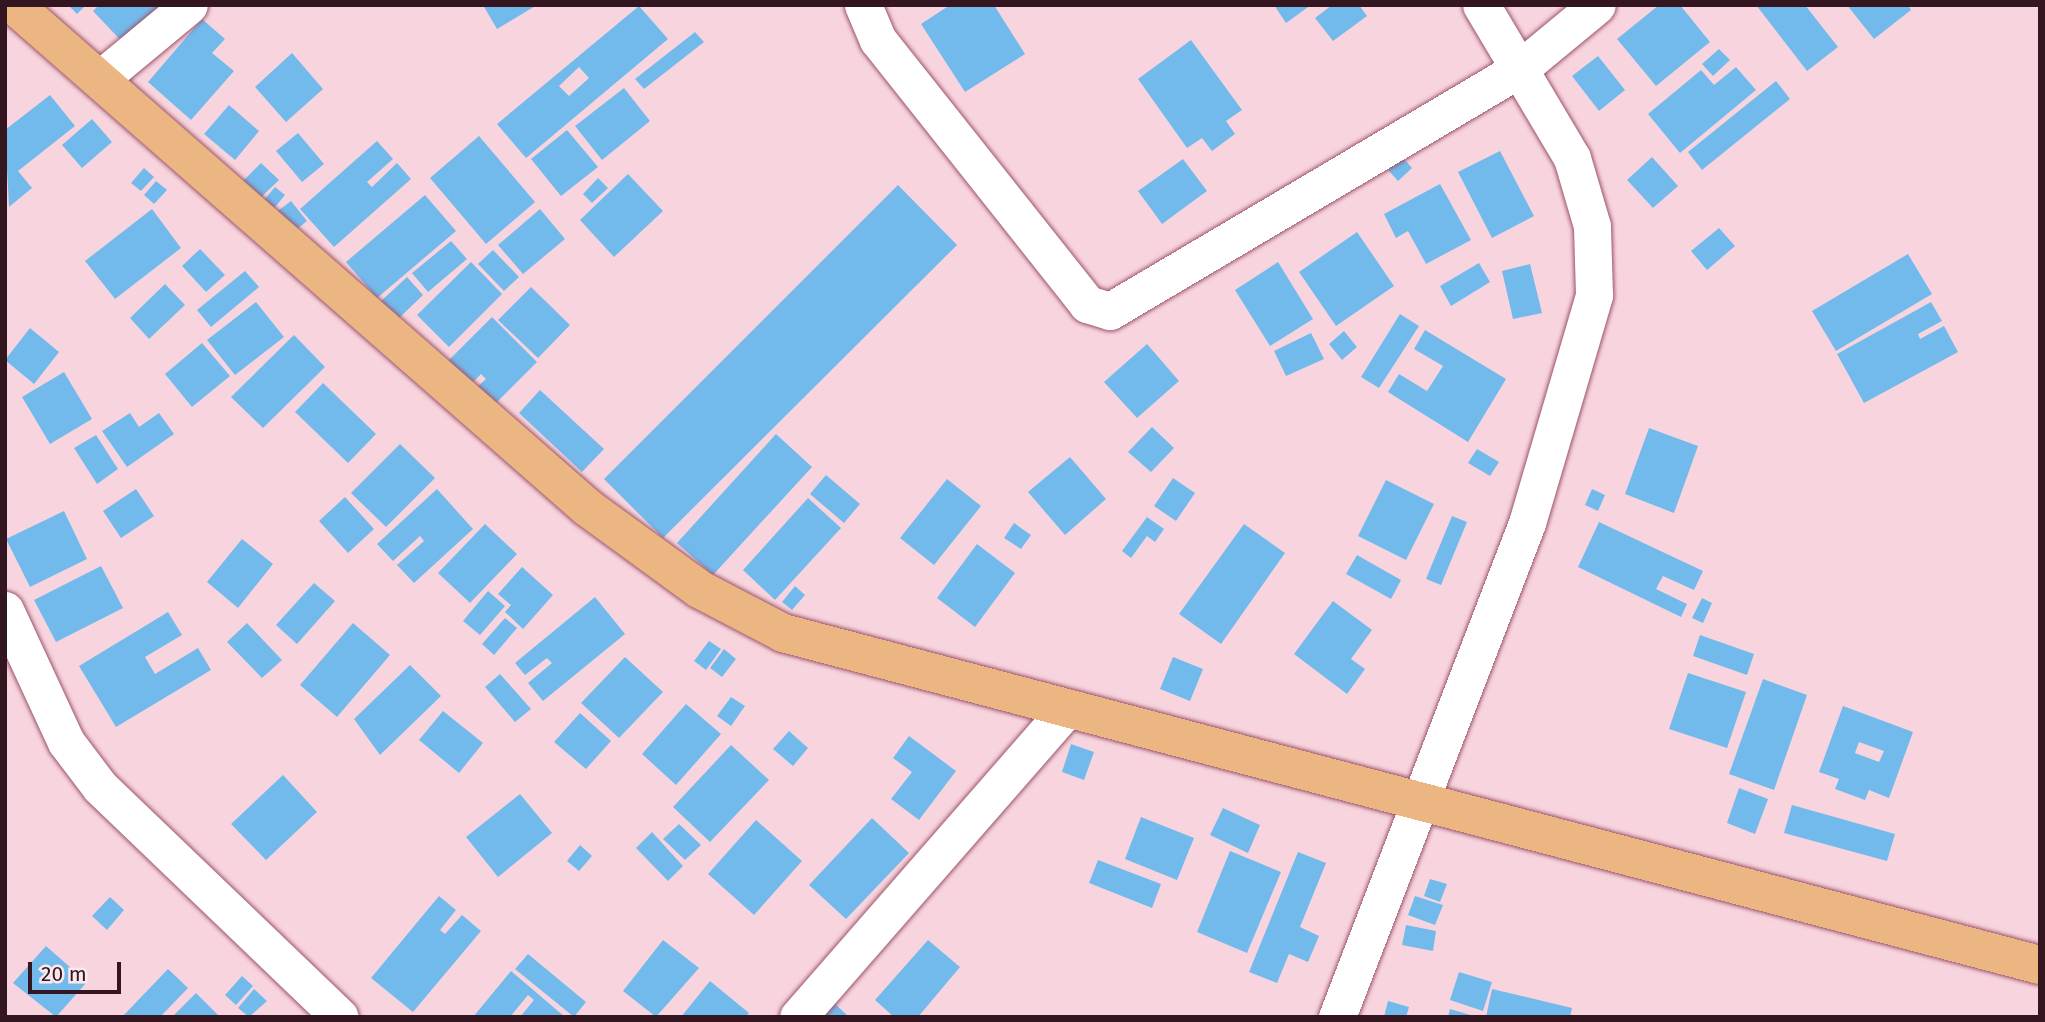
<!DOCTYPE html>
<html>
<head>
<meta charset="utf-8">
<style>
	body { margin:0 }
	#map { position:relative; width:2045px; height:1022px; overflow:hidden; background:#f8d5de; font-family:"Fira Sans",sans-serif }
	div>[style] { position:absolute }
	.building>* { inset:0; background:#73baec }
	.roads { filter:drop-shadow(0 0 2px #9d536b) drop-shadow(0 0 2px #9d536b) }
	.minor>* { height:37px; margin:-18.5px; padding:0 18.5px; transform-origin:18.5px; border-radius:18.5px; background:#fff }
	.major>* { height:38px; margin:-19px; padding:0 19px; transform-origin:19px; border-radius:19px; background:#ebb682 }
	span { translate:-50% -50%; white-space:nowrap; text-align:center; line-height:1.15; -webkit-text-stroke:6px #fae8ec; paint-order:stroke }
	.frame { position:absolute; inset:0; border:7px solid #341620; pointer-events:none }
	.scale { position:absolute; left:28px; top:962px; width:93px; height:32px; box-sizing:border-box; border:4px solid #341620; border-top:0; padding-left:9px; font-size:21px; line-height:24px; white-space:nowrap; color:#341620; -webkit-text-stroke:5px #fae8ec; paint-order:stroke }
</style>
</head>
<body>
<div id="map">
	<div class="building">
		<i style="clip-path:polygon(68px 5px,86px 5px,77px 14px)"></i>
		<i style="clip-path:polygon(99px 5px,170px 5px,127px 47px,93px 11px)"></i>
		<i style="clip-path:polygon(483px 5px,537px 5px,497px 29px)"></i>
		<i style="clip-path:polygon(950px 5px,994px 5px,1025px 54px,965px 92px,921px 24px)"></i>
		<i style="clip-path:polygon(1274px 5px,1311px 5px,1286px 23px)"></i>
		<i style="clip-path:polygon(1332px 5px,1359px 5px,1367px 16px,1333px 41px,1315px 18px)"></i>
		<i style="clip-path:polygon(1659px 5px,1680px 5px,1710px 42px,1656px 86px,1617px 39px)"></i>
		<i style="clip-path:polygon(1756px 5px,1805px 5px,1838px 47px,1807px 71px)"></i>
		<i style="clip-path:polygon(1847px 5px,1908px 5px,1911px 10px,1874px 39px)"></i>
		<i style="clip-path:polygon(evenodd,639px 6px,668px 39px,526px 158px,497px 124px,639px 6px,579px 67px,589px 78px,569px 96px,559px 86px,579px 67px)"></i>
		<i style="clip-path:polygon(202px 19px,225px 39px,212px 53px,234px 71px,191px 120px,148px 82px)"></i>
		<i style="clip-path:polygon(695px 32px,704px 42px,644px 89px,635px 79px)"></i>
		<i style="clip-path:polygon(1191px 40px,1242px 110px,1226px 121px,1235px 134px,1212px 151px,1202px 138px,1187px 148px,1138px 79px)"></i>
		<i style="clip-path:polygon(1719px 49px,1730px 60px,1713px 76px,1702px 64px)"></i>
		<i style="clip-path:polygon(292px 53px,323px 89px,286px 122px,255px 87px)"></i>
		<i style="clip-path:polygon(1598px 56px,1625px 90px,1599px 111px,1572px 76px)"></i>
		<i style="clip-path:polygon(1736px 67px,1756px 90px,1680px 153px,1648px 114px,1701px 70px,1714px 85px)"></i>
		<i style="clip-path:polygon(1776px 81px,1790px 99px,1702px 170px,1688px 152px)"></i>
		<i style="clip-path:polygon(624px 88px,650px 121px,602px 160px,575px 126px)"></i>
		<i style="clip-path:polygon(50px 95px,75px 126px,18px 171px,32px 188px,9px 207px,5px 130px)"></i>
		<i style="clip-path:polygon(229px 105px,259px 131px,235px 160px,204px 134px)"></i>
		<i style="clip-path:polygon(92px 119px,112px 142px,82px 168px,62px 145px)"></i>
		<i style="clip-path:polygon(567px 130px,598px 167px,561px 196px,531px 159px)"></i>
		<i style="clip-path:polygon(298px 133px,324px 164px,302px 182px,276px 151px)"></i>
		<i style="clip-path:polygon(479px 136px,535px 202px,486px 244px,430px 178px)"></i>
		<i style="clip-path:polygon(377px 141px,393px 159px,367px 182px,372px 187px,397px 163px,411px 179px,334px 247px,300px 209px)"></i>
		<i style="clip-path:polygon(1396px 150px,1412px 168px,1398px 181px,1381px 162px)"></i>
		<i style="clip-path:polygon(1500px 151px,1534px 216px,1492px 238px,1458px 172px)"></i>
		<i style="clip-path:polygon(1652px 157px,1678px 186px,1653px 208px,1627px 180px)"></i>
		<i style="clip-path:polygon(1183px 159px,1207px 191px,1162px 224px,1138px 191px)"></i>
		<i style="clip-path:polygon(261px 163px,279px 180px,255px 203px,238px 186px)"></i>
		<i style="clip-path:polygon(144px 168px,154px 177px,141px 191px,131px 183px)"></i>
		<i style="clip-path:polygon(628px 174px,663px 211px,614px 257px,580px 220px)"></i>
		<i style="clip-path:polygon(598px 178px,608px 188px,592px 203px,583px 194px)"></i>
		<i style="clip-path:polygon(156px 181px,167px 190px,154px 204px,144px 195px)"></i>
		<i style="clip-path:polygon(1440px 184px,1471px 240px,1426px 264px,1408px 231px,1396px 238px,1384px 214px)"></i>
		<i style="clip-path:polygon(898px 185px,957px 245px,663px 538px,604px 479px)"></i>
		<i style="clip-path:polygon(275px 187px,285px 195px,270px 213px,260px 205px)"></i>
		<i style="clip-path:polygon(425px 195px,456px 231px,377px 298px,346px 262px)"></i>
		<i style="clip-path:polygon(291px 201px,307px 221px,286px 238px,270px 217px)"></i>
		<i style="clip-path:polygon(152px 209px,181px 248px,115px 299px,85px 261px)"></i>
		<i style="clip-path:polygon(540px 209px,565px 239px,523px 274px,498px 245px)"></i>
		<i style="clip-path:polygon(1719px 228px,1735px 246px,1707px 270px,1691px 251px)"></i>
		<i style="clip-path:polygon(1357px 232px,1394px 286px,1336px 326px,1299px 272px)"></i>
		<i style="clip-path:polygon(451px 241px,467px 259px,428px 292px,412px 273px)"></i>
		<i style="clip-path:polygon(200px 249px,225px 275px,206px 292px,182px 266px)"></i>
		<i style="clip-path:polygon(493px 250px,519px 277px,504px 291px,478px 264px)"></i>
		<i style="clip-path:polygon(1908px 254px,1932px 294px,1836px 351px,1812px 311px)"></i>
		<i style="clip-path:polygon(471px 262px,502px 294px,449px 347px,417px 315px)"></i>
		<i style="clip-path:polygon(1278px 262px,1313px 319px,1270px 346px,1235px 290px)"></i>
		<i style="clip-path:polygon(1479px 263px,1490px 282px,1451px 306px,1440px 286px)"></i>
		<i style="clip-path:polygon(1530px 264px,1542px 313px,1513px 319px,1502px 271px)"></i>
		<i style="clip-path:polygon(245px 271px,259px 287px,211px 327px,197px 310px)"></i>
		<i style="clip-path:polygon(407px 277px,423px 295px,396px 321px,379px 303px)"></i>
		<i style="clip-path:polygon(165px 284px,185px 305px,149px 339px,130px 318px)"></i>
		<i style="clip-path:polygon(531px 287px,570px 325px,538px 358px,498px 320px)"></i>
		<i style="clip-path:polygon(256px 302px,284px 337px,235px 375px,207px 340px)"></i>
		<i style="clip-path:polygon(1931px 302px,1942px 321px,1918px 334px,1920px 339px,1944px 326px,1958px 352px,1864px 403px,1837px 354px)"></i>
		<i style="clip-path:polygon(1400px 314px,1419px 326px,1379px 388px,1361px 377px)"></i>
		<i style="clip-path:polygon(492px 317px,537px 362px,493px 406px,476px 388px,486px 379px,481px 374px,471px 384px,448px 361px)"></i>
		<i style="clip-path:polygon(30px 328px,59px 352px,34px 384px,5px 360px)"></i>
		<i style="clip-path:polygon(1425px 330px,1506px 379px,1468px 442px,1388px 392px,1399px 374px,1427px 391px,1443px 366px,1414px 349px)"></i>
		<i style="clip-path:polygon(1344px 331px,1357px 347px,1342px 360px,1329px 344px)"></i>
		<i style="clip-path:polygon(1311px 333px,1324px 359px,1286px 376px,1274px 351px)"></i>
		<i style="clip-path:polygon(294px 335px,325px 367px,263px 428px,231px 397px)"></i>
		<i style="clip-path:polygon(202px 343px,230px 376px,192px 407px,165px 374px)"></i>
		<i style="clip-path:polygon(1147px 344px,1179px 381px,1137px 418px,1104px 382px)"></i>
		<i style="clip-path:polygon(64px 372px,92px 419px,50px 444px,22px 397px)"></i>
		<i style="clip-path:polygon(323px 383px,376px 434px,348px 463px,295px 412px)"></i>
		<i style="clip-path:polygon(540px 390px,604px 449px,582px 472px,519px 413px)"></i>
		<i style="clip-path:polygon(130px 413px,139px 427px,159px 413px,174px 434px,127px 467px,102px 431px)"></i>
		<i style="clip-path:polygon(1152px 427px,1174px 448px,1151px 472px,1128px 452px)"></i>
		<i style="clip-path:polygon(1649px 428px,1698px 446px,1674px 513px,1625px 494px)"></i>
		<i style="clip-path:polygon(776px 434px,812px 467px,713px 575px,677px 543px)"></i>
		<i style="clip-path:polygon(96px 435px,118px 469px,97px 484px,74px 448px)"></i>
		<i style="clip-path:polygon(400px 444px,435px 478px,386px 527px,351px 493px)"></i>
		<i style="clip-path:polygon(1477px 449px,1499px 462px,1490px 476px,1468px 463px)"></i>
		<i style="clip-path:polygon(1070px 457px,1106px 499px,1065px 535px,1028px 492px)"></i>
		<i style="clip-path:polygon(826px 475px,860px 504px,844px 523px,810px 494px)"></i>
		<i style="clip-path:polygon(1173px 478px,1195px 493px,1176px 521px,1154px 506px)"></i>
		<i style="clip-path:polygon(947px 479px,981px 506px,934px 565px,900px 538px)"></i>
		<i style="clip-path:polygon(1386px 480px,1434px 504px,1406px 560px,1358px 536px)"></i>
		<i style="clip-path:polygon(136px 489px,154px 516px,121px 538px,103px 511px)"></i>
		<i style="clip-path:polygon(437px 489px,473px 529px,414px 583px,397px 565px,424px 541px,420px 536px,393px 561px,377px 544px)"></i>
		<i style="clip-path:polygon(1592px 489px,1605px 495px,1598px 511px,1585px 505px)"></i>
		<i style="clip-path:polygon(345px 497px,374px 529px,348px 553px,319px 521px)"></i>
		<i style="clip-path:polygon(808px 498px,841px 528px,775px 600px,743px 570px)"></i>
		<i style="clip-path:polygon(64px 511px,87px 559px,30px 587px,6px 539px)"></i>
		<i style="clip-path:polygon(1452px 516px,1467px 522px,1441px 585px,1426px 579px)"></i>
		<i style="clip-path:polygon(1147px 517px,1164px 529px,1155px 542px,1147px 536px,1131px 558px,1122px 551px)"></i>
		<i style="clip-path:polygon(1599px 522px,1703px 571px,1694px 590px,1663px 576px,1656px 589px,1687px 604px,1681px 617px,1578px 567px)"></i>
		<i style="clip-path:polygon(1014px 523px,1031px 535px,1021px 549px,1004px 538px)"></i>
		<i style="clip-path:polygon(485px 524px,517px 554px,470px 603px,438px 573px)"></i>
		<i style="clip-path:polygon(1244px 524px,1285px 553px,1221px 644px,1179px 614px)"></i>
		<i style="clip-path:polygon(242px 539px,273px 564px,238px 608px,207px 582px)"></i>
		<i style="clip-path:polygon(977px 544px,1015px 573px,975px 627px,937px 598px)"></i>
		<i style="clip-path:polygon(1357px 555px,1401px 580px,1391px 599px,1346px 574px)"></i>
		<i style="clip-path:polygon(101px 566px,123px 608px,56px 642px,34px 600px)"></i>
		<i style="clip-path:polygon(522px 567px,553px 595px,523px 629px,505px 612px,511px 605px,498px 594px)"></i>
		<i style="clip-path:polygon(314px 583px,335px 601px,297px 644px,276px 625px)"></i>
		<i style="clip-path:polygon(795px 586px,805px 595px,792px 610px,782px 602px)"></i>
		<i style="clip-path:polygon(488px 591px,505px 606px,480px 635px,463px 621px)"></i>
		<i style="clip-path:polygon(595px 597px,625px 634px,543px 701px,528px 683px,552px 663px,547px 658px,525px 675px,515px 663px)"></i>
		<i style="clip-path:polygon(1702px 598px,1712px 603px,1703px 623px,1692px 618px)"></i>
		<i style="clip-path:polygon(1333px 601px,1372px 630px,1351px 659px,1365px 669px,1347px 694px,1294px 654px)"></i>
		<i style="clip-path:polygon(168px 612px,182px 635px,145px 657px,155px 674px,198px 648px,211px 670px,116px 727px,79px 666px)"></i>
		<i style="clip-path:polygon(505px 618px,517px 628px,494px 655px,482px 644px)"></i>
		<i style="clip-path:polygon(247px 623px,282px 660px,262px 678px,227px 642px)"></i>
		<i style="clip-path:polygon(353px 623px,390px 655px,337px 717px,300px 685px)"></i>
		<i style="clip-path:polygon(1700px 635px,1754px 654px,1747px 675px,1693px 656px)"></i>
		<i style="clip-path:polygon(709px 641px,721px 649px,706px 670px,694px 661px)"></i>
		<i style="clip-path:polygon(724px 649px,736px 659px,722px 677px,710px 668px)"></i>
		<i style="clip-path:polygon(625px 657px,663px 692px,619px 738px,581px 703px)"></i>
		<i style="clip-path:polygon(1173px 657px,1203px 669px,1190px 701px,1160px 689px)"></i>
		<i style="clip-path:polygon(410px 665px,441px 696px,380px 755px,354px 719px)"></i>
		<i style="clip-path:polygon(1688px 673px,1746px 692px,1727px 748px,1669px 729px)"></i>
		<i style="clip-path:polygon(500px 674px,531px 709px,515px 722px,485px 687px)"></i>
		<i style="clip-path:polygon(1763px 679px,1807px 695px,1774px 790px,1729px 774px)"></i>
		<i style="clip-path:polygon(731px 697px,745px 706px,731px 726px,717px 716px)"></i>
		<i style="clip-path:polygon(686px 704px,721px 734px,676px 785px,642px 754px)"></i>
		<i style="clip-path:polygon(evenodd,1843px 706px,1913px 732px,1889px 798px,1869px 790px,1865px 800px,1835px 789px,1839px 779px,1819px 772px,1843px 706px,1859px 742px,1884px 751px,1879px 762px,1855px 753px,1859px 742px)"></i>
		<i style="clip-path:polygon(443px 711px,483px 743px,459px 773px,419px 740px)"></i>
		<i style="clip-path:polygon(580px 713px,611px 741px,586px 769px,554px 742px)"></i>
		<i style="clip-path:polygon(789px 731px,808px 748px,793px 766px,773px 749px)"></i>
		<i style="clip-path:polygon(909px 736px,956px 771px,919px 820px,891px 799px,912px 772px,893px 758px)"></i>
		<i style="clip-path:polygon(1071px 744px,1094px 752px,1084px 780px,1062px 772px)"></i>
		<i style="clip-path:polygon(731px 745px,769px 780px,710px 842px,673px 807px)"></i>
		<i style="clip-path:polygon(283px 775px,317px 812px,266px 860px,231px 824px)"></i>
		<i style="clip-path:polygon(1739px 788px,1768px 799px,1755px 834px,1727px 823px)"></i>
		<i style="clip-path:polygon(520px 794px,552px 833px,498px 877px,466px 837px)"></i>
		<i style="clip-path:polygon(1792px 805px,1895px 834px,1887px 861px,1784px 833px)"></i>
		<i style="clip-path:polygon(1223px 808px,1260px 825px,1248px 853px,1210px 835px)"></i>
		<i style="clip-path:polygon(1141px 817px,1194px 838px,1177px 880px,1125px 859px)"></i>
		<i style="clip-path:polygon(872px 818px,909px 853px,846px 919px,809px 885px)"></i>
		<i style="clip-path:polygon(756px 820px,802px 861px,754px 915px,708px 874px)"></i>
		<i style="clip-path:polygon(679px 824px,701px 845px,685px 860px,663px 839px)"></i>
		<i style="clip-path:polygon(652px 832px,683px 866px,668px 881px,636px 848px)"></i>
		<i style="clip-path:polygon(580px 845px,592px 856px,579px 871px,567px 861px)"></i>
		<i style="clip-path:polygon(1230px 851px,1281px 872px,1247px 953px,1197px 932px)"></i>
		<i style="clip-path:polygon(1298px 852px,1326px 863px,1300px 927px,1319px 936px,1308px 962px,1289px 954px,1277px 983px,1249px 972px)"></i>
		<i style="clip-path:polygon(1098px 860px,1161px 884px,1152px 908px,1089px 883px)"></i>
		<i style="clip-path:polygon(1430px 879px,1447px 884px,1440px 902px,1424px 896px)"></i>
		<i style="clip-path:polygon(439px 896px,456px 910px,440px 930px,445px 934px,462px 915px,481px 931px,413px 1012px,371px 978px)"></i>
		<i style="clip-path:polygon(1415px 896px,1443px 905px,1435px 925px,1408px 915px)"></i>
		<i style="clip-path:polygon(110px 897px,124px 910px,107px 930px,92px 916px)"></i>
		<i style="clip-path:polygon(1406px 925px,1436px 931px,1433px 951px,1402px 945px)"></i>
		<i style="clip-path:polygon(663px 940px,699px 968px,656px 1017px,623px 991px)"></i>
		<i style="clip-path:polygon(928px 940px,960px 967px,918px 1017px,894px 1017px,875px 1000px)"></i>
		<i style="clip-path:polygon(46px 946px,87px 982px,56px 1017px,13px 983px)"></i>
		<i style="clip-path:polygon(528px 954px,586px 1002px,574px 1017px,515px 969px)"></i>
		<i style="clip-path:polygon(168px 969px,188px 988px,160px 1017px,122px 1017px)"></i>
		<i style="clip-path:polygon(511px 971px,565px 1017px,520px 1017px,534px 1000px,528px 995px,510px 1017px,473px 1017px)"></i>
		<i style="clip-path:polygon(1459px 972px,1492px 982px,1483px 1011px,1450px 1000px)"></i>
		<i style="clip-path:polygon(242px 976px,253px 986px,236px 1005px,225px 995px)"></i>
		<i style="clip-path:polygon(710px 981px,749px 1013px,746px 1017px,681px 1017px)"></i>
		<i style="clip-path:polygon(254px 989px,267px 1001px,249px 1017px,238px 1008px)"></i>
		<i style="clip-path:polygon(1492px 989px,1572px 1008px,1570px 1017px,1486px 1017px)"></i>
		<i style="clip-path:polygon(196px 993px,220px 1017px,172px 1017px)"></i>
		<i style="clip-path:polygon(832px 1001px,849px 1017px,817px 1017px)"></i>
		<i style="clip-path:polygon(1388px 1001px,1409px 1007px,1406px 1017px,1384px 1017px)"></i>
		<i style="clip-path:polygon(1450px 1009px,1474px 1016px,1474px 1017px,1448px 1017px)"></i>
	</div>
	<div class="roads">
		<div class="minor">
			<i style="left:863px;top:5px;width:38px;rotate:67deg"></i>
			<i style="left:878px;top:40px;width:337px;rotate:51.6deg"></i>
			<i style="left:1087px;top:304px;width:24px;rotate:17deg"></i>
			<i style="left:1110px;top:311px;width:479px;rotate:-30.6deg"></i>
			<i style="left:1522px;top:67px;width:97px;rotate:-39.6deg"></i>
			<i style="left:101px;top:78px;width:114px;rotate:-39.7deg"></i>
			<i style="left:5px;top:610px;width:145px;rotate:65.2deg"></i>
			<i style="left:66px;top:742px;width:56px;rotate:52.9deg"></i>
			<i style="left:100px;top:787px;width:332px;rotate:43.8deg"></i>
			<i style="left:798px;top:1017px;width:406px;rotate:-48.9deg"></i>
			<i style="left:1337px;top:1017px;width:529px;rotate:-68.96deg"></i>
			<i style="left:1527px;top:523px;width:238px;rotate:-73.6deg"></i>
			<i style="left:1594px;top:295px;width:69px;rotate:-91.7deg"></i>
			<i style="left:1592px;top:226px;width:71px;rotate:-106.4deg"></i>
			<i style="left:1572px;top:158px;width:178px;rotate:-120.7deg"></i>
		</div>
		<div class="major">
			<i style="left:14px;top:5px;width:763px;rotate:41.23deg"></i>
			<i style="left:588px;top:508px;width:137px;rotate:36.1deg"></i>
			<i style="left:699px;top:589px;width:95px;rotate:27.6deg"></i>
			<i style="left:783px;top:633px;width:1300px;rotate:14.8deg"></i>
		</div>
	</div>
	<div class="frame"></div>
	<div class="scale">20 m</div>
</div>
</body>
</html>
